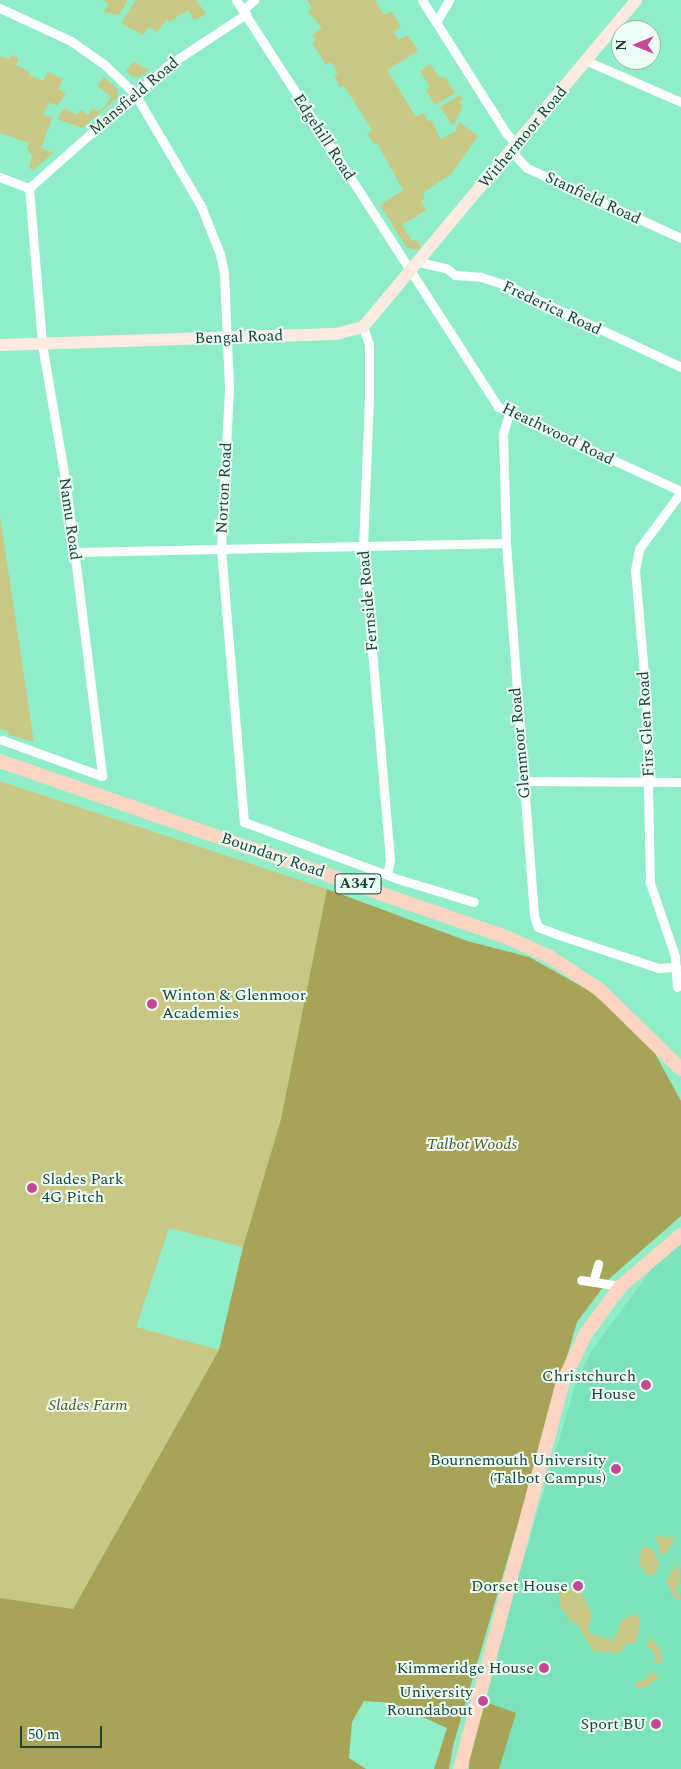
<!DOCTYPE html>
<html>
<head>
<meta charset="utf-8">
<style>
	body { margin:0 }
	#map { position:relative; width:681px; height:1769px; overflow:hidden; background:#8feec8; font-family:Spectral,serif }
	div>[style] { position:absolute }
	.built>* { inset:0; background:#7be2ba }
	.green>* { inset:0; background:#c9c783 }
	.forest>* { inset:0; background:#a7a458 }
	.street>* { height:9px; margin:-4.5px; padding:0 4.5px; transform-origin:4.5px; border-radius:4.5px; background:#fff }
	.secondary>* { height:12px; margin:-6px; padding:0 6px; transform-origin:6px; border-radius:6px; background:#feeae1 }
	.primary>* { height:14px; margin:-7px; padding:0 7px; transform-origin:7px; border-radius:7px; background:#fdd5c2 }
	.dots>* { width:14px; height:14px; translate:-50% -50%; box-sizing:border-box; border:2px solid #ecfdf5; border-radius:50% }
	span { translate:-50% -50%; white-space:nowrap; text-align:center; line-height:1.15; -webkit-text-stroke:4px #ecfdf5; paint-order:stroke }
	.shield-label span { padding:1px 4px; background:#ecfdf5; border:1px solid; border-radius:4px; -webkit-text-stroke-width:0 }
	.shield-label { font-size:15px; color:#194233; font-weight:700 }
	.street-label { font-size:16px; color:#194233 }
	.poi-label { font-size:16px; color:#194233 }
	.left { translate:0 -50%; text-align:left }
	.right { translate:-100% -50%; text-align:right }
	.park-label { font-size:16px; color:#535016; font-style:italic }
	.north { position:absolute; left:611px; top:20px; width:50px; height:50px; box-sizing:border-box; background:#ecfdf5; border:1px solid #98b2a7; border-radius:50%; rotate:270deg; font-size:14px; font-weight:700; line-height:20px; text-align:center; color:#194233 }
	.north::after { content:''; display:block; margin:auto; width:18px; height:22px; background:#c64895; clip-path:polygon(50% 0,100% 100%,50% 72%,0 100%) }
	.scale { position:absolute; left:20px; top:1726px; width:82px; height:22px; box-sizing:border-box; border:2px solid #194233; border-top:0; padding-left:6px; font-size:15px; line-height:18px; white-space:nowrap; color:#194233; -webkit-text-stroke:4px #ecfdf5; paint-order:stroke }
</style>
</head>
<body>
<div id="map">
	<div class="built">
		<i style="clip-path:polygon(681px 1244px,681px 1769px,469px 1769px,492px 1666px,577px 1379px,592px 1350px,660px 1258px)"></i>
	</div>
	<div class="green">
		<i style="clip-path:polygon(103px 0,127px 0,127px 2px,119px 15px,104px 12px,109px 4px)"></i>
		<i style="clip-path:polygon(136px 0,196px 0,206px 14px,194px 20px,188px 10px,169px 22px,167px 19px,157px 32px,149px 27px,143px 35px,121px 23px)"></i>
		<i style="clip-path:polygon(307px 0,375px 0,384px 15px,391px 11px,401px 27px,394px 32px,399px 40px,408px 35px,418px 51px,387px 70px,416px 117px,423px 113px,429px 122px,432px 120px,440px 139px,455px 132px,459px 122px,478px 136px,452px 173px,423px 193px,425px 199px,421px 201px,426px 210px,402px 225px,412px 241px,417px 240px,421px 247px,418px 250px,407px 248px,380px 205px,403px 190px,377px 143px,374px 144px,367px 134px,372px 130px,344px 86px,340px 87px,334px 76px,338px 73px,331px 62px,326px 65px,312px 43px,316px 40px,312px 35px,322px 28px,308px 11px,312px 8px)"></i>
		<i style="clip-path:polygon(12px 55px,19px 58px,16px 65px,30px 72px,29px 75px,43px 81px,48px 72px,63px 79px,58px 89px,66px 93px,57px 106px,50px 102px,43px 114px,52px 118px,41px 148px,53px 153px,33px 170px,29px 168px,32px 156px,27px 149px,29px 143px,0 133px,0 56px,9px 59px)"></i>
		<i style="clip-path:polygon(134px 61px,142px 67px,150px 69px,140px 77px,133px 77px,126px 71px)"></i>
		<i style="clip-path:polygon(430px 64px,439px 77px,446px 78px,455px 93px,435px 105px,426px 90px,430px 87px,420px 71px)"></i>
		<i style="clip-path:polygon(104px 77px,118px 90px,117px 98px,82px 128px,57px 119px,64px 108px,77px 115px,81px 110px,88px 115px,93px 108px,98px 111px,104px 107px,111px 97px,97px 86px)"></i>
		<i style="clip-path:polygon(460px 95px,463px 98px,459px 103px,463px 106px,453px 126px,440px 107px)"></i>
		<i style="clip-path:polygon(0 516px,34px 742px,9px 735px,8px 731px,0 729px)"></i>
		<i style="clip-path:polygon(0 781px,327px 889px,281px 1119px,243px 1247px,169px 1228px,136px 1327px,219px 1350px,73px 1609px,0 1598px)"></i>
		<i style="clip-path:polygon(656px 1536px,675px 1538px,666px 1554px,660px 1553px)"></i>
		<i style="clip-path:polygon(643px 1545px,654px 1551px,659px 1565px,655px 1574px,646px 1575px,639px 1562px)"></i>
		<i style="clip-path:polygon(678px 1563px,681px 1581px,675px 1590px,681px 1597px,676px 1600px,666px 1581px)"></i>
		<i style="clip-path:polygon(559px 1585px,580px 1591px,592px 1614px,588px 1628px,590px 1634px,611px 1640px,616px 1637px,621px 1621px,635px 1614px,641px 1619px,636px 1642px,625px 1645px,620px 1653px,593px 1651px,575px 1621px,572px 1623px,560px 1606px)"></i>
		<i style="clip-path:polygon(649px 1638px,660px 1648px,662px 1664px,655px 1662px,654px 1653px,647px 1645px)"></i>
		<i style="clip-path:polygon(652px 1672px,659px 1674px,652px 1683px,643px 1688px,635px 1688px,637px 1682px,645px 1680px)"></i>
	</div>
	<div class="forest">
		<i style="clip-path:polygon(327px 889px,467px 941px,529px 957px,588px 990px,619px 1015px,652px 1048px,681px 1101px,681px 1216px,610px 1278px,577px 1322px,453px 1746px,449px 1769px,434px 1769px,447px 1728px,392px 1703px,364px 1701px,352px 1722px,349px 1758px,366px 1769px,0 1769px,0 1598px,73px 1609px,219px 1350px,243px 1247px,281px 1119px)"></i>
		<i style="clip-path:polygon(483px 1701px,516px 1713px,499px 1769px,469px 1769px,469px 1749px)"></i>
	</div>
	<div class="street">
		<i style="left:236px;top:0;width:484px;rotate:57.2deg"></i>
		<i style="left:498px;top:407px;width:201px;rotate:24.7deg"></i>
		<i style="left:422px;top:0;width:157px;rotate:57.7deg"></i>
		<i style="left:506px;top:133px;width:16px;rotate:45deg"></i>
		<i style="left:0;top:8px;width:78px;rotate:24.9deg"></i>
		<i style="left:71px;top:41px;width:42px;rotate:35.2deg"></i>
		<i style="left:105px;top:65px;width:42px;rotate:44deg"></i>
		<i style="left:135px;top:94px;width:130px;rotate:59.5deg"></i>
		<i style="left:201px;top:206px;width:52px;rotate:68.4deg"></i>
		<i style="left:220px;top:254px;width:19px;rotate:78deg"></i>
		<i style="left:224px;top:273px;width:116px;rotate:87.5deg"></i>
		<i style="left:229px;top:389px;width:160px;rotate:92.9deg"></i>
		<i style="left:221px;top:549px;width:274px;rotate:85.2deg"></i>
		<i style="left:244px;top:822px;width:164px;rotate:20.3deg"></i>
		<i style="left:398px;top:879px;width:79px;rotate:16.8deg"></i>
		<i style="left:243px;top:10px;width:15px;rotate:-42deg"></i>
		<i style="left:436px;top:22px;width:26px;rotate:-59deg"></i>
		<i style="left:587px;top:61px;width:103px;rotate:23.6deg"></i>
		<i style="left:511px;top:151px;width:23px;rotate:47deg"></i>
		<i style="left:527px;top:168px;width:169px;rotate:24.4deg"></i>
		<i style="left:0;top:177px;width:31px;rotate:21deg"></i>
		<i style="left:29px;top:188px;width:157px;rotate:85.2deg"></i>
		<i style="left:42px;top:344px;width:143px;rotate:80.3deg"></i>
		<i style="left:66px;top:485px;width:293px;rotate:82.9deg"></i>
		<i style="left:102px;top:776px;width:106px;rotate:-160.2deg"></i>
		<i style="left:29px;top:188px;width:184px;rotate:-41.5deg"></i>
		<i style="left:167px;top:66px;width:95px;rotate:-33.4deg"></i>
		<i style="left:419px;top:262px;width:28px;rotate:13deg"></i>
		<i style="left:446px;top:268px;width:11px;rotate:38deg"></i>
		<i style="left:455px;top:275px;width:26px;rotate:4deg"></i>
		<i style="left:481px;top:277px;width:26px;rotate:18deg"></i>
		<i style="left:506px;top:285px;width:193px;rotate:25.1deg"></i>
		<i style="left:363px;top:327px;width:18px;rotate:71deg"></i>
		<i style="left:369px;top:344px;width:54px;rotate:90deg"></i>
		<i style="left:369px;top:398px;width:147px;rotate:92.3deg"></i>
		<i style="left:363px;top:545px;width:316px;rotate:85.1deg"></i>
		<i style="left:390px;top:860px;width:15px;rotate:101deg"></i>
		<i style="left:509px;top:414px;width:21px;rotate:107deg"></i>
		<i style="left:503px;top:434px;width:109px;rotate:88.4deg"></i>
		<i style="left:506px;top:543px;width:374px;rotate:85.7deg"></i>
		<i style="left:534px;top:916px;width:12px;rotate:70deg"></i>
		<i style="left:538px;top:927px;width:19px;rotate:21deg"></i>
		<i style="left:556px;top:934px;width:108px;rotate:18.4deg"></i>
		<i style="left:658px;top:968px;width:18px;rotate:-3deg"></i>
		<i style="left:75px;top:552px;width:431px;rotate:-1.2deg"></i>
		<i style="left:523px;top:781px;width:158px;rotate:0.4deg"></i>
		<i style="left:677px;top:987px;width:31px;rotate:-94deg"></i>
		<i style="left:675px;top:956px;width:77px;rotate:-108.9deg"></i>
		<i style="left:650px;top:883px;width:187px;rotate:-91.2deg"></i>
		<i style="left:646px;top:696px;width:126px;rotate:-95deg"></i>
		<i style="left:635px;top:570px;width:21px;rotate:-79deg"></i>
		<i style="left:639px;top:549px;width:71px;rotate:-53.6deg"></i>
		<i style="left:581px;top:1280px;width:40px;rotate:8.5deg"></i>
		<i style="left:593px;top:1282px;width:19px;rotate:-74deg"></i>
	</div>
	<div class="secondary">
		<i style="left:0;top:345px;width:335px;rotate:-1.9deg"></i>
		<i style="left:335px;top:334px;width:29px;rotate:-14deg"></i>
		<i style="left:363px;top:327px;width:426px;rotate:-50.1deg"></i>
	</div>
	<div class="primary">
		<i style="left:0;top:761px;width:536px;rotate:19.18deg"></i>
		<i style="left:506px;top:937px;width:48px;rotate:24.4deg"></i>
		<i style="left:550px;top:957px;width:60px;rotate:33.4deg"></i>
		<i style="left:600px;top:990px;width:113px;rotate:44.3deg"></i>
		<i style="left:460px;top:1769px;width:400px;rotate:-75.1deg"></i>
		<i style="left:563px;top:1382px;width:54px;rotate:-64.9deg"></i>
		<i style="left:586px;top:1333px;width:59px;rotate:-53.3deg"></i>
		<i style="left:621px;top:1286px;width:79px;rotate:-40.4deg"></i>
	</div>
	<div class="dots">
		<i style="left:152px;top:1004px;background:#c64895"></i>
		<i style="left:32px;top:1188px;background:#c64895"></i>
		<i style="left:646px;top:1385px;background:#c64895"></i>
		<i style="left:616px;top:1469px;background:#c64895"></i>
		<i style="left:578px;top:1586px;background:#c64895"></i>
		<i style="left:544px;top:1668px;background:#c64895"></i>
		<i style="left:483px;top:1701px;background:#c64895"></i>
		<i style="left:656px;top:1724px;background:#c64895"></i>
	</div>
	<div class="shield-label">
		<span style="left:358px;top:884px">A347</span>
	</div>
	<div class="street-label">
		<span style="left:134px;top:96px;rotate:-40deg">Mansfield Road</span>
		<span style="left:324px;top:137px;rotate:57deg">Edgehill Road</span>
		<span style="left:523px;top:137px;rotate:-50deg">Withermoor Road</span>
		<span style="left:593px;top:198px;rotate:25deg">Stanfield Road</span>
		<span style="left:552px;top:308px;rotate:25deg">Frederica Road</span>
		<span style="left:239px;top:337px;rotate:-2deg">Bengal Road</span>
		<span style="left:558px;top:434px;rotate:26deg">Heathwood Road</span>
		<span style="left:224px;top:488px;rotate:-87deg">Norton Road</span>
		<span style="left:70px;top:519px;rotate:82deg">Namu Road</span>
		<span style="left:368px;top:601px;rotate:-95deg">Fernside Road</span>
		<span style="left:646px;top:724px;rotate:-93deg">Firs Glen Road</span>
		<span style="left:520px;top:743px;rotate:-95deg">Glenmoor Road</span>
		<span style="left:273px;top:855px;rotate:19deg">Boundary Road</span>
	</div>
	<div class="poi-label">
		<span class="left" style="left:162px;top:1004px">Winton &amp; Glenmoor<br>Academies</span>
		<span class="left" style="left:42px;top:1188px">Slades Park<br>4G Pitch</span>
		<span class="right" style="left:636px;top:1385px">Christchurch<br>House</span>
		<span class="right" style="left:606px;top:1469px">Bournemouth University<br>(Talbot Campus)</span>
		<span class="right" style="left:568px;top:1586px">Dorset House</span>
		<span class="right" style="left:534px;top:1668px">Kimmeridge House</span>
		<span class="right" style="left:473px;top:1701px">University<br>Roundabout</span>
		<span class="right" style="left:646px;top:1724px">Sport BU</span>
	</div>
	<div class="park-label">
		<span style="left:472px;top:1144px">Talbot Woods</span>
		<span style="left:88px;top:1405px">Slades Farm</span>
	</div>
	<div class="north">N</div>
	<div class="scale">50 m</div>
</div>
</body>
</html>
